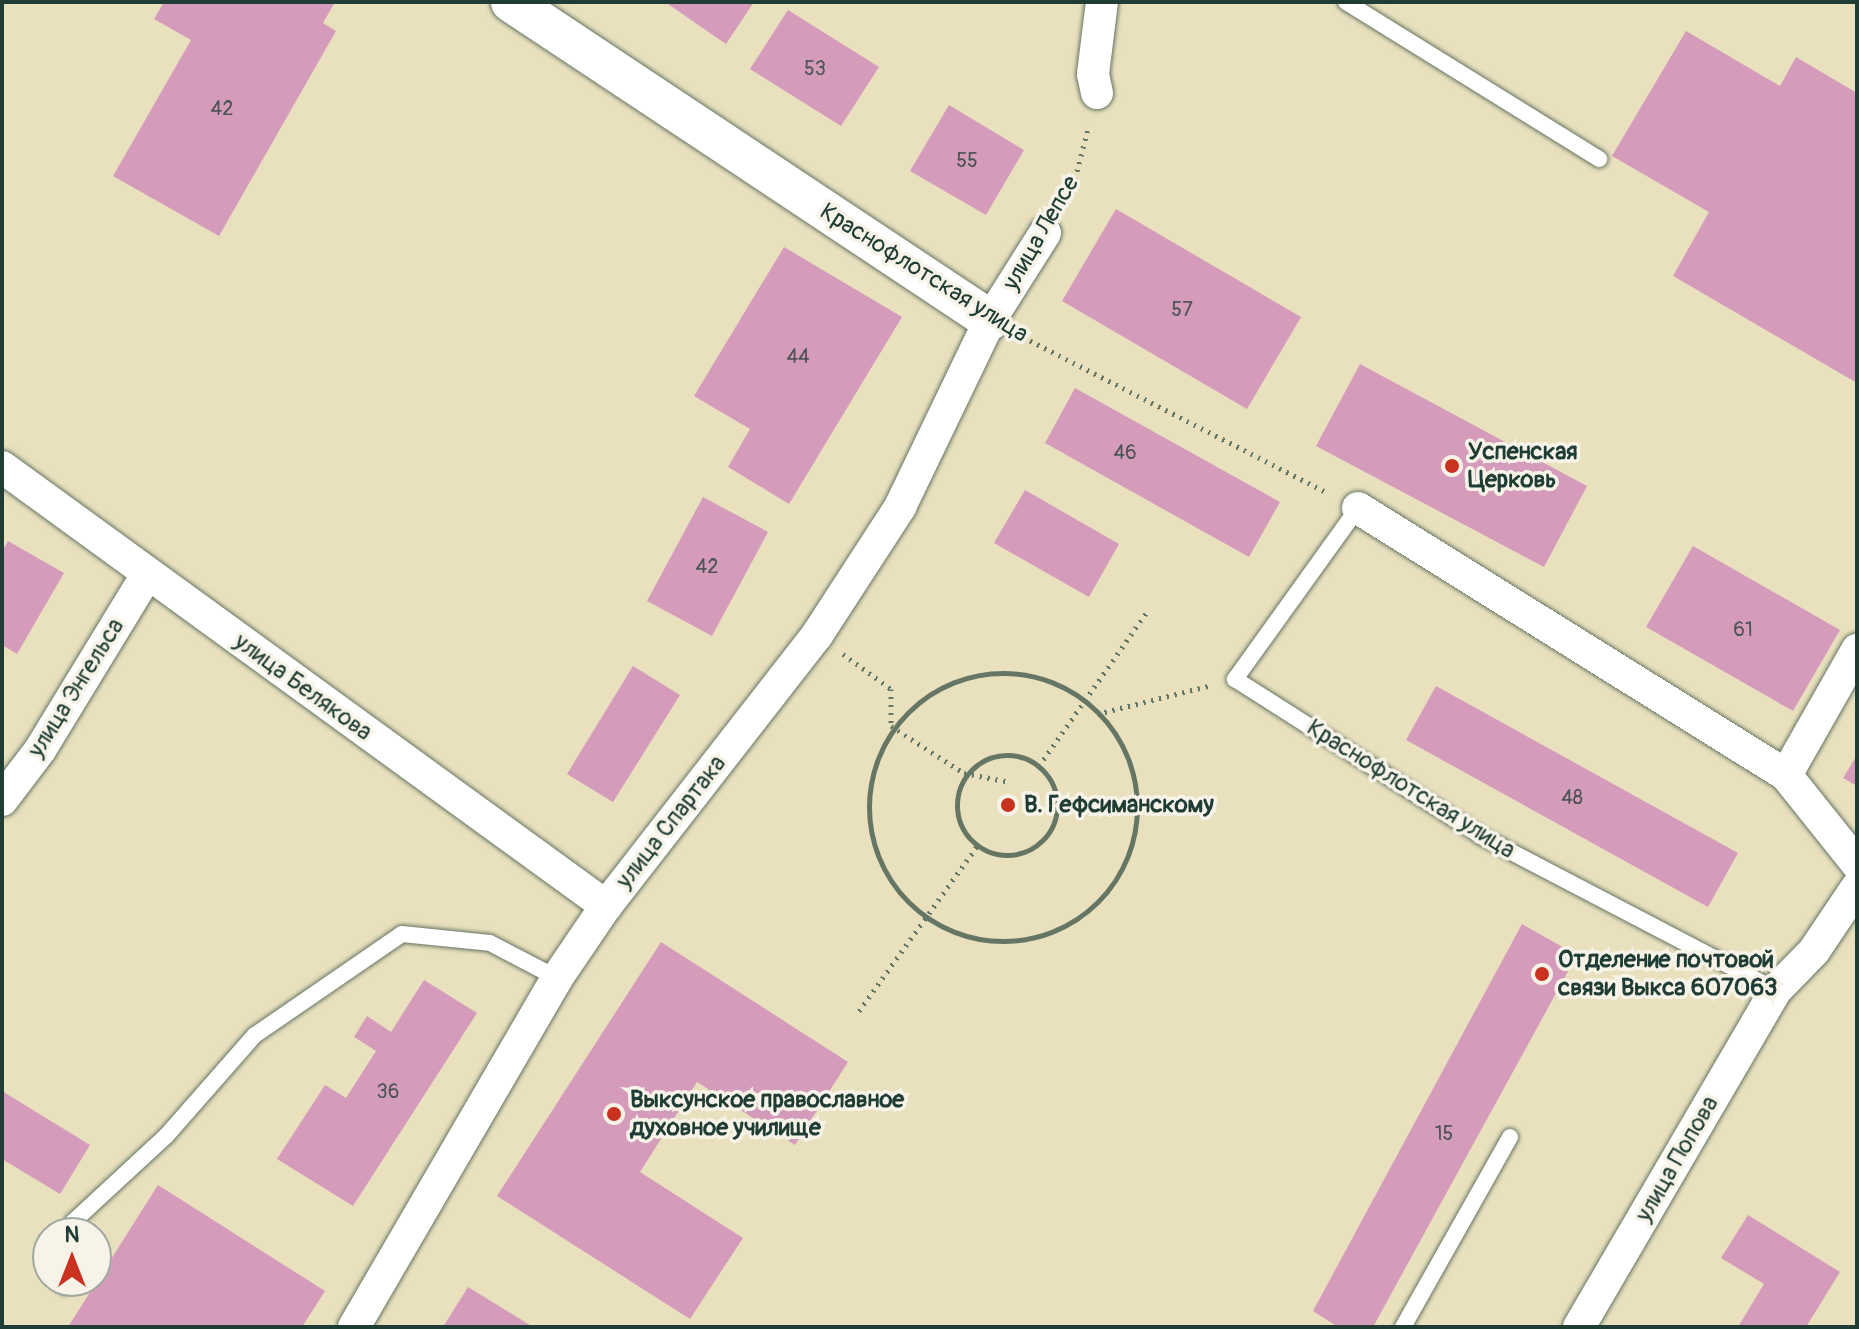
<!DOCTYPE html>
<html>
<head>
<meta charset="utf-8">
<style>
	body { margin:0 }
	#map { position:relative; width:1859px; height:1329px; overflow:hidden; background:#e9e1be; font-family:Pangolin,sans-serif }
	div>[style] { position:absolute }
	.building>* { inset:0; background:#d59bbb }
	.path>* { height:5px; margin-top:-2.5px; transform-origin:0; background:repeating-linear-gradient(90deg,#667664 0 2px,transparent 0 8px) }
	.path>.ring { margin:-2.5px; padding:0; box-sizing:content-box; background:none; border:5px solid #667664; border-radius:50% }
	.roads { filter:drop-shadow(0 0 2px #667664) drop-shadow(0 0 2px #667664) }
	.service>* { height:16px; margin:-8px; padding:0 8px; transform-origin:8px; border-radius:8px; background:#fff }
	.minor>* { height:32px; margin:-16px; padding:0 16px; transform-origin:16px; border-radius:16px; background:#fff }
	.tertiary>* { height:40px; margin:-20px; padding:0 20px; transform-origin:20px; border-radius:20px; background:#fff }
	.dots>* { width:22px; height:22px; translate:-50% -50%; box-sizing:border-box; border:4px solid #f7f3e8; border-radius:50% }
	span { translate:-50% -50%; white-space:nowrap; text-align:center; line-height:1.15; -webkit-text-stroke:7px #f7f3e8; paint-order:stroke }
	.number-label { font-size:20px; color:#4c5456 }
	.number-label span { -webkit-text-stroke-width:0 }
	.street-label { font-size:24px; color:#1f3d34 }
	.poi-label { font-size:24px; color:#1f3d34; font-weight:700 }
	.left { translate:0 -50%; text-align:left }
	.frame { position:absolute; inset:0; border:4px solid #1f3d34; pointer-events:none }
	.north { position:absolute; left:32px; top:1217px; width:80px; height:80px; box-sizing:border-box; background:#f7f3e8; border:2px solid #a1aaa0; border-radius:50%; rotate:0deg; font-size:22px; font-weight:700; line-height:32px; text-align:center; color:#1f3d34 }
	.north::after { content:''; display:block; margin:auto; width:28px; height:36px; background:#c8321e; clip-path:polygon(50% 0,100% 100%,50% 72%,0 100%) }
</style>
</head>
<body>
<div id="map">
	<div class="building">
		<i style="clip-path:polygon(164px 2px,335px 2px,323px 23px,336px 31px,219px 236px,113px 176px,191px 40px,154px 19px)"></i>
		<i style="clip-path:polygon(665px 2px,754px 2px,726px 44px)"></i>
		<i style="clip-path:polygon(788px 10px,879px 67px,841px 126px,750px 69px)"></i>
		<i style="clip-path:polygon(1686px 31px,1780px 86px,1796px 57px,1857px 93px,1857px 383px,1673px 276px,1709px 212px,1612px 156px)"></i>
		<i style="clip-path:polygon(949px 105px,1024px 150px,986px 215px,910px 171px)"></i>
		<i style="clip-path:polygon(1116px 209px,1301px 317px,1247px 409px,1062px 301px)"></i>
		<i style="clip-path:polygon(784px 247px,902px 317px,789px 504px,728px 467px,750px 429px,694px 396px)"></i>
		<i style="clip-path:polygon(1360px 364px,1587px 486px,1544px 567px,1316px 446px)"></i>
		<i style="clip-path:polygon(1075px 388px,1280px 502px,1249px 557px,1045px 443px)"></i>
		<i style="clip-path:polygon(1025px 490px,1119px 544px,1089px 597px,994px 543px)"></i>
		<i style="clip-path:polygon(703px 497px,768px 532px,712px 636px,647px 601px)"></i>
		<i style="clip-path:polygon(8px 541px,64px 573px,17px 654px,2px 645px,2px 552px)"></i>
		<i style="clip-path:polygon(1693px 546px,1840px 630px,1793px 711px,1646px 627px)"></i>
		<i style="clip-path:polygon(633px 666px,680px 695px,613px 802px,567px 774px)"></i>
		<i style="clip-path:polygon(1436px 686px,1738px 853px,1708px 907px,1406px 740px)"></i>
		<i style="clip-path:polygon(1857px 755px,1857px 786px,1843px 778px)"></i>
		<i style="clip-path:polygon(1522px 924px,1577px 955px,1373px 1327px,1338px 1327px,1313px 1311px)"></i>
		<i style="clip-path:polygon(661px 942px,848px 1062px,795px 1145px,697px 1082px,640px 1172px,743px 1238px,690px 1319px,497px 1196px)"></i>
		<i style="clip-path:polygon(424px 980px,477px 1013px,353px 1206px,277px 1159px,325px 1085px,346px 1098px,376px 1051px,354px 1037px,367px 1016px,391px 1032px)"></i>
		<i style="clip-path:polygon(2px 1091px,90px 1145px,60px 1194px,2px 1159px)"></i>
		<i style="clip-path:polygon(158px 1185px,325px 1291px,302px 1327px,68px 1327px)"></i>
		<i style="clip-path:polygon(1748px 1215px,1840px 1272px,1806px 1327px,1738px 1327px,1764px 1284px,1721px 1258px)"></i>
		<i style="clip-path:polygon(468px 1287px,533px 1327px,443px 1327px)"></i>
	</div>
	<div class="path">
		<i style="left:1061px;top:205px;width:30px;rotate:-62deg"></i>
		<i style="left:1075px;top:179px;width:56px;rotate:-75.5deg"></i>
		<i style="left:1023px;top:337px;width:343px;rotate:27.1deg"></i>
		<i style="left:843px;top:654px;width:59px;rotate:36.1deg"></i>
		<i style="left:891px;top:689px;width:37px;rotate:90deg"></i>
		<i style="left:891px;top:726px;width:87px;rotate:32.8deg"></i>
		<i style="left:964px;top:773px;width:47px;rotate:11.1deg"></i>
		<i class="ring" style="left:869px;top:673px;width:263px;height:263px"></i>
		<i style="left:1097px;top:714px;width:119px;rotate:-14.2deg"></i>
		<i class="ring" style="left:957px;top:755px;width:95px;height:95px"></i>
		<i style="left:1039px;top:766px;width:188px;rotate:-55deg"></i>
		<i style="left:859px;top:1011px;width:203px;rotate:-54.4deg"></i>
	</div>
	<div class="roads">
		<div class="service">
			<i style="left:1346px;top:2px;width:298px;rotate:31.8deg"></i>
			<i style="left:1358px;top:508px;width:211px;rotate:125.7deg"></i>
			<i style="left:1235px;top:679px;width:292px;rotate:32.5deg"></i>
			<i style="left:1481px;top:836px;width:333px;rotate:27.6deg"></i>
			<i style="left:72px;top:1233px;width:11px;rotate:-85deg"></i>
			<i style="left:73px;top:1222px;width:128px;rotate:-42.8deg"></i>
			<i style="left:167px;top:1135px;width:133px;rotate:-48.7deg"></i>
			<i style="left:255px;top:1035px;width:178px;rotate:-34.5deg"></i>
			<i style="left:402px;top:934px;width:88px;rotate:5.8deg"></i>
			<i style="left:490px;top:943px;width:76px;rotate:27.6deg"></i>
			<i style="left:65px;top:1286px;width:5px;rotate:-79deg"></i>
			<i style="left:1403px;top:1327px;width:218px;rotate:-60.6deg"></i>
		</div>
		<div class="minor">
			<i style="left:1097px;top:93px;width:19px;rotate:-102deg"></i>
			<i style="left:1093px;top:74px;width:73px;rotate:-82.9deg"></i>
			<i style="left:2px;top:467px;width:747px;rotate:36.01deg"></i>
			<i style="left:1358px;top:508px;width:504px;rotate:31.96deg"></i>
			<i style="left:1786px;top:775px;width:114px;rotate:51.4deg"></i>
			<i style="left:1786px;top:775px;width:144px;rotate:-60.4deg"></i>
			<i style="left:2px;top:800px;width:63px;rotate:-52.8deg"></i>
			<i style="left:40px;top:750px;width:205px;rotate:-58.6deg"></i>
			<i style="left:354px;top:1327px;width:404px;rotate:-59.8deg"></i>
			<i style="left:557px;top:978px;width:87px;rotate:-55.8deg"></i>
			<i style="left:606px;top:906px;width:343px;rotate:-52.1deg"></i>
			<i style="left:817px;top:635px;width:153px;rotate:-57deg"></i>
			<i style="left:900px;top:507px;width:208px;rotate:-64.3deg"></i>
			<i style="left:990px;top:320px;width:103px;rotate:-57.7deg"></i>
			<i style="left:1579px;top:1327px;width:390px;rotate:-59.7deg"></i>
			<i style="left:1776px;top:990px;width:54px;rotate:-45.7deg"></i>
			<i style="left:1814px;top:951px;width:77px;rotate:-56.1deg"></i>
		</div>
		<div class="tertiary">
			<i style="left:511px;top:2px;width:575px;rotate:33.58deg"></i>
		</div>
	</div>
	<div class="dots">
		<i style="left:1452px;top:466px;background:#c8321e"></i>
		<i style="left:1008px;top:805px;background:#c8321e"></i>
		<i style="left:1542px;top:974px;background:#c8321e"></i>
		<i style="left:614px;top:1114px;background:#c8321e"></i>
	</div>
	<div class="number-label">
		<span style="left:815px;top:68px">53</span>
		<span style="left:222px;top:108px">42</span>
		<span style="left:967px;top:160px">55</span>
		<span style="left:1182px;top:309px">57</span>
		<span style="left:798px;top:356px">44</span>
		<span style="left:1125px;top:452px">46</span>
		<span style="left:707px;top:566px">42</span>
		<span style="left:1743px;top:629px">61</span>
		<span style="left:1572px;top:797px">48</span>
		<span style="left:388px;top:1091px">36</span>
		<span style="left:1444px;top:1133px">15</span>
	</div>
	<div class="street-label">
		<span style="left:1041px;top:233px;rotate:-60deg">улица Лепсе</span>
		<span style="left:924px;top:273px;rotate:32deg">Краснофлотская улица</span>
		<span style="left:303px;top:687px;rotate:36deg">улица Белякова</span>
		<span style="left:76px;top:688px;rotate:-58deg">улица Энгельса</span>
		<span style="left:1411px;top:789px;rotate:32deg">Краснофлотская улица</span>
		<span style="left:671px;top:822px;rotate:-52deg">улица Спартака</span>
		<span style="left:1677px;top:1159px;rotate:-60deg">улица Попова</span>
	</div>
	<div class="poi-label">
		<span class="left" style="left:1468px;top:466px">Успенская<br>Церковь</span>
		<span class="left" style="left:1024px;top:805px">В. Гефсиманскому</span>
		<span class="left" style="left:1558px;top:974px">Отделение почтовой<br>связи Выкса 607063</span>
		<span class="left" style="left:630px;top:1114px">Выксунское православное<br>духовное училище</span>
	</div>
	<div class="frame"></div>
	<div class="north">N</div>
</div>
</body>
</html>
